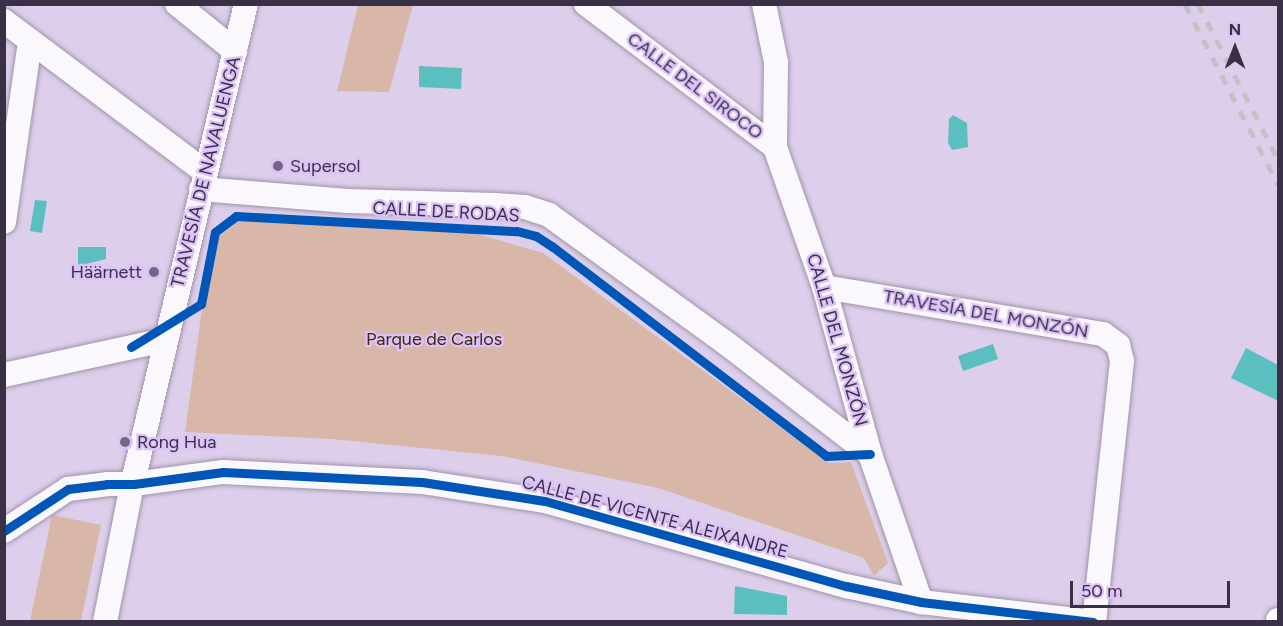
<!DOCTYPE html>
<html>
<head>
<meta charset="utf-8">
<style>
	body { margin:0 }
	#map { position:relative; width:1283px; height:626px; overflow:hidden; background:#ddcfeb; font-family:Figtree,sans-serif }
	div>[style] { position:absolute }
	.green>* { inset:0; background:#d8b7a8 }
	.water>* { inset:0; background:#5cbfbf }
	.roads { filter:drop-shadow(0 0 2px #9f94aa) drop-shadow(0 0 2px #9f94aa) }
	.minor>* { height:24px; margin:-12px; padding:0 12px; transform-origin:12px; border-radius:12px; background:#faf8fc }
	.rail>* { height:4.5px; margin-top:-2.25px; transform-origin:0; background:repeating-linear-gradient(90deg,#c3c0c6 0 10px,transparent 0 20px) }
	.cycleway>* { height:9px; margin:-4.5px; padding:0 4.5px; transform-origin:4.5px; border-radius:4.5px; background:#0057b8 }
	.dots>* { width:16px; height:16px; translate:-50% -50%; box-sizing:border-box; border:3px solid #dcc2f8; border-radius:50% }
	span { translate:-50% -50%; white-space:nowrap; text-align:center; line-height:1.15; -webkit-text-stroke:4.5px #dcc2f8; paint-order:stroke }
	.street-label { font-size:18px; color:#3a3045 }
	.poi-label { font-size:18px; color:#3a3045 }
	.left { translate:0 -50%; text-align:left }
	.right { translate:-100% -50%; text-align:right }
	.park-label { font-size:18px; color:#412707 }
	.frame { position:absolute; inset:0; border:6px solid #3a3045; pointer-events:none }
	.north { position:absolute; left:1205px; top:18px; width:60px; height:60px; -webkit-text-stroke:4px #dcc2f8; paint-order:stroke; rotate:0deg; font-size:16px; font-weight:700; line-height:24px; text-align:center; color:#3a3045 }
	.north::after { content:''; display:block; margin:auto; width:21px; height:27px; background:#3a3045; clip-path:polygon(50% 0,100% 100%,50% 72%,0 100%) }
	.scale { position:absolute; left:1070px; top:581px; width:160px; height:27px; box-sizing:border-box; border:3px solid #3a3045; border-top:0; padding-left:8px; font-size:18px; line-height:21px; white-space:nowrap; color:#3a3045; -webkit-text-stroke:4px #dcc2f8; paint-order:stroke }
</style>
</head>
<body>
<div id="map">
	<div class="green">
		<i style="clip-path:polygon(358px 5px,413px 5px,389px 92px,337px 91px)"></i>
		<i style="clip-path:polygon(246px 215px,474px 233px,543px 253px,829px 463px,851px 462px,888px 563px,874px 576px,864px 558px,658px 488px,502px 456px,332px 439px,185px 432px,211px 243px)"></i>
		<i style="clip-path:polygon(52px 515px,101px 525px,81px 621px,30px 621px)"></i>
	</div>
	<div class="water">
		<i style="clip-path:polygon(419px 66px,462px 68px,461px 89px,419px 87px)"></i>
		<i style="clip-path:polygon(953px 115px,967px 123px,968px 147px,952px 150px,948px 143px,949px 119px)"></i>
		<i style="clip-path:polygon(35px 200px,47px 201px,42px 233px,30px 231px)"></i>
		<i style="clip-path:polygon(78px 247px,106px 247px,106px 259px,78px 266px)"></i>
		<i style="clip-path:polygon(993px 344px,998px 359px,963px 371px,958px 356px)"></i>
		<i style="clip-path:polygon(1246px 348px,1278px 365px,1278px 401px,1231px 378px)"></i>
		<i style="clip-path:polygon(735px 586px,787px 596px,787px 615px,734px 614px)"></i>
	</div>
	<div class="roads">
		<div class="minor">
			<i style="left:177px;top:4px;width:75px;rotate:39deg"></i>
			<i style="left:586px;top:4px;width:237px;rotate:37.1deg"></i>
			<i style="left:775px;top:147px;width:85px;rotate:-89.3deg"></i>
			<i style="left:776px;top:62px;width:59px;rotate:-101.7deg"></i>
			<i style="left:4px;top:21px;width:251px;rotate:36.9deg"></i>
			<i style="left:775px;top:147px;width:148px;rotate:70.7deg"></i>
			<i style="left:824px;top:287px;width:173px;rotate:74.6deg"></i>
			<i style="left:870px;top:454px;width:157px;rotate:71deg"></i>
			<i style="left:201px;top:189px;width:147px;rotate:4.7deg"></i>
			<i style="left:348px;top:201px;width:147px;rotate:1.6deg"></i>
			<i style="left:495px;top:205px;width:30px;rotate:4deg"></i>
			<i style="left:525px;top:207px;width:25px;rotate:18deg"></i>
			<i style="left:549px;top:215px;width:218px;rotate:35.9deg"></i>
			<i style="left:726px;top:343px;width:182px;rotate:37.6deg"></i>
			<i style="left:4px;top:222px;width:182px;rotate:-81.8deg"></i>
			<i style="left:824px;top:287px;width:283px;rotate:9.6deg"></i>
			<i style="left:1103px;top:334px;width:19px;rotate:36deg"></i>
			<i style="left:1118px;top:345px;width:16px;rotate:76deg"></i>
			<i style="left:1122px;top:361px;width:262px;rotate:96.1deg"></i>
			<i style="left:4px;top:375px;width:165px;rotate:-12.3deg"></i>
			<i style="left:4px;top:531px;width:77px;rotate:-33.3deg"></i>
			<i style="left:68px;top:489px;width:39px;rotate:-7deg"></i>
			<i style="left:107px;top:484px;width:27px"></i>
			<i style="left:134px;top:484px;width:90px;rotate:-7.7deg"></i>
			<i style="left:223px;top:472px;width:199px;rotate:2.9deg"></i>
			<i style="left:422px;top:482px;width:124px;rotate:8.8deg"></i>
			<i style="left:545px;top:501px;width:313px;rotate:15.8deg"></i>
			<i style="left:846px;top:586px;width:77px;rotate:12deg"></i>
			<i style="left:921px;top:602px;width:173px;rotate:6.6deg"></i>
			<i style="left:105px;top:622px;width:135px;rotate:-78.9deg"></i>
			<i style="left:131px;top:490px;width:499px;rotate:-76.7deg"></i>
			<i style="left:1278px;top:622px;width:2px;rotate:-90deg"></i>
		</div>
	</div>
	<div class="rail">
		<i style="left:1185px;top:4px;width:203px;rotate:62.7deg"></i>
		<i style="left:1198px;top:4px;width:174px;rotate:62.7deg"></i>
	</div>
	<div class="cycleway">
		<i style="left:131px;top:347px;width:82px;rotate:-31.6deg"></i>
		<i style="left:201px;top:304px;width:73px;rotate:-79deg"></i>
		<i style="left:215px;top:232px;width:26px;rotate:-37deg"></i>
		<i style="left:236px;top:216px;width:281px;rotate:3.1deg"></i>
		<i style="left:517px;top:231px;width:20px;rotate:15deg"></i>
		<i style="left:536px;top:236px;width:20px;rotate:33deg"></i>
		<i style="left:553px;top:247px;width:344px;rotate:37.4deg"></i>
		<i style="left:826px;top:456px;width:44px;rotate:-2.6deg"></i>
		<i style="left:4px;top:531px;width:77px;rotate:-33.3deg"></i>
		<i style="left:68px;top:489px;width:39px;rotate:-7deg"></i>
		<i style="left:107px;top:484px;width:27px"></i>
		<i style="left:134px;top:484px;width:90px;rotate:-7.7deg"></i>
		<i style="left:223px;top:472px;width:199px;rotate:2.9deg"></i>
		<i style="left:422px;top:482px;width:124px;rotate:8.8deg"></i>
		<i style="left:545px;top:501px;width:313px;rotate:15.8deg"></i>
		<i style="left:846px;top:586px;width:77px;rotate:12deg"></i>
		<i style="left:921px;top:602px;width:173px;rotate:6.6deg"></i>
	</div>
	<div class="dots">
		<i style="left:278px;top:166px;background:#73687f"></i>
		<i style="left:154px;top:272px;background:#73687f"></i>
		<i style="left:125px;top:442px;background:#73687f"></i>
	</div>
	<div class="street-label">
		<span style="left:695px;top:86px;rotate:37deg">CALLE DEL SIROCO</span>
		<span style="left:206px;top:172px;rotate:-76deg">TRAVESÍA DE NAVALUENGA</span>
		<span style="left:446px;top:212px;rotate:3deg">CALLE DE RODAS</span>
		<span style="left:986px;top:314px;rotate:10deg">TRAVESÍA DEL MONZÓN</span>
		<span style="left:837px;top:340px;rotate:74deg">CALLE DEL MONZÓN</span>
		<span style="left:655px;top:517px;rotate:15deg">CALLE DE VICENTE ALEIXANDRE</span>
	</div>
	<div class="poi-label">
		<span class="left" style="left:290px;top:166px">Supersol</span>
		<span class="right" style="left:142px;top:272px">Häärnett</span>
		<span class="left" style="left:137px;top:442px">Rong Hua</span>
	</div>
	<div class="park-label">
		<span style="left:434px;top:339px">Parque de Carlos</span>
	</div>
	<div class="frame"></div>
	<div class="north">N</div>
	<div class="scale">50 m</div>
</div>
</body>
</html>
